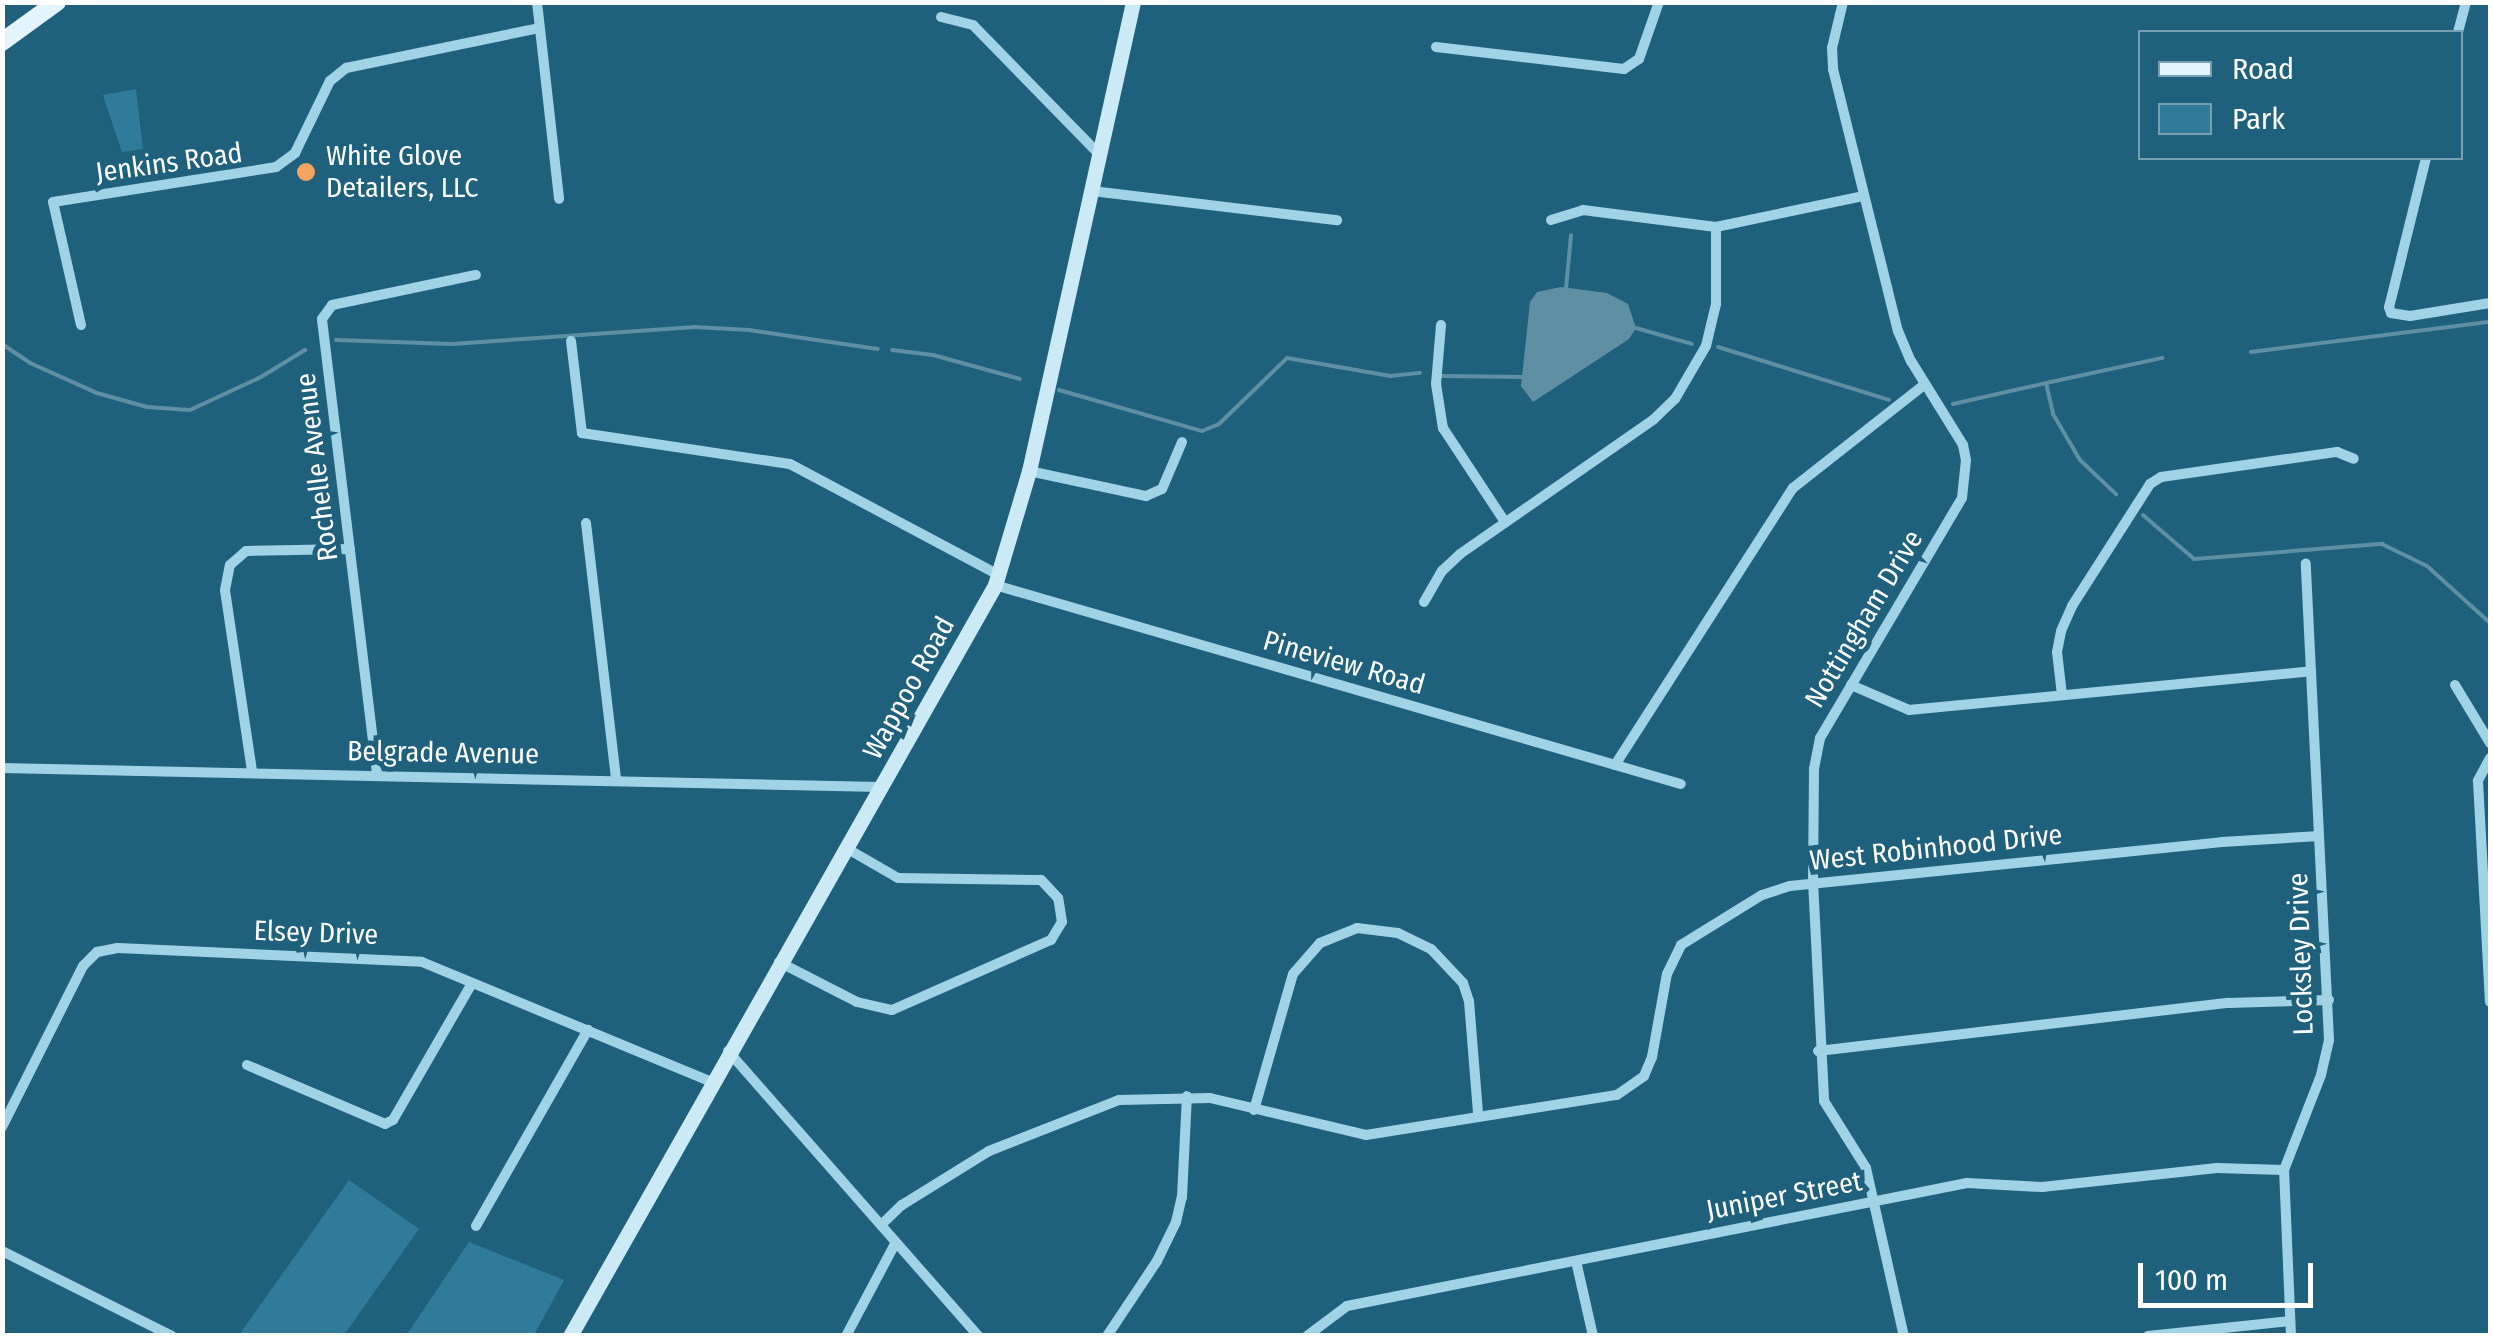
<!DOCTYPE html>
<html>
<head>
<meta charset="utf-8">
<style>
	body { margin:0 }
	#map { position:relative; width:2493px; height:1338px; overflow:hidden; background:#1f617d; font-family:"Fira Sans Condensed",sans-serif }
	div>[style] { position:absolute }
	.green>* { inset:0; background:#2f7b99 }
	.water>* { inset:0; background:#5e8fa3 }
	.stream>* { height:4px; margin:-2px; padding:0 2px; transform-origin:2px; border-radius:2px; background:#5e8fa3 }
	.minor>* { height:10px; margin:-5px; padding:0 5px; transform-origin:5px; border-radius:5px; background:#a1d3e7 }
	.secondary>* { height:15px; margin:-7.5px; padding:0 7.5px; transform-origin:7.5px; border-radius:7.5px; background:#cce9f6 }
	.primary>* { height:18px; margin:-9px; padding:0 9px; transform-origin:9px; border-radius:9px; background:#e3f4fd }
	.dots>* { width:28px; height:28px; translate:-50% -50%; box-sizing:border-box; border:5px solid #1f617d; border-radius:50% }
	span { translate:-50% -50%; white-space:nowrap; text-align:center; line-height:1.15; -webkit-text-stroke:10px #1f617d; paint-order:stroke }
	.poi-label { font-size:28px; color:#fff }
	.left { translate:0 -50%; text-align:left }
	.street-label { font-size:28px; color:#fff }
	.frame { position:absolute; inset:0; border:5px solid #fff; pointer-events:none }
	.legend { position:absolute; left:2138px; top:30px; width:325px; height:130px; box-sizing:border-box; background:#1f617d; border:2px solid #79a0b1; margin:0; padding:12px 18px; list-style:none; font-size:30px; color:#fff }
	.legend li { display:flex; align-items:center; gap:20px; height:50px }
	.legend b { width:50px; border:2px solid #79a0b1 }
	.scale { position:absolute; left:2138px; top:1263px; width:175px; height:45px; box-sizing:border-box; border:5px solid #fff; border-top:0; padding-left:12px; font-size:30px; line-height:35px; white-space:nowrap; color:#fff; -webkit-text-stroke:8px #1f617d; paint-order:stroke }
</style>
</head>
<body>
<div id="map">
	<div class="green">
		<i style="clip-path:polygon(136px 89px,143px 149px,122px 152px,103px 95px)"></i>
		<i style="clip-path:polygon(349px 1180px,419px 1229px,344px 1335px,239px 1335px)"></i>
		<i style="clip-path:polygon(469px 1242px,564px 1280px,534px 1335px,408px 1333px)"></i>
	</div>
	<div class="water">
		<i style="clip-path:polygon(1561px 287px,1607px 293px,1628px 304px,1636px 328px,1629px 339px,1533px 402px,1521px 386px,1530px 302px,1537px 292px)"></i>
	</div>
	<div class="stream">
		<i style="left:1566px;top:288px;width:53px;rotate:-84.6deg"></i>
		<i style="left:1636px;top:328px;width:58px;rotate:15.9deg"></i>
		<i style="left:336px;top:340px;width:116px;rotate:2deg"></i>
		<i style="left:452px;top:344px;width:244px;rotate:-4deg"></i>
		<i style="left:695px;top:327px;width:54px;rotate:3.2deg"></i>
		<i style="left:749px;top:330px;width:130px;rotate:8.4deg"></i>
		<i style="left:2px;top:344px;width:34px;rotate:34deg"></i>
		<i style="left:30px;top:363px;width:73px;rotate:24.1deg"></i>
		<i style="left:97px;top:393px;width:52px;rotate:15.6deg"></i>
		<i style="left:147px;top:407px;width:43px;rotate:4deg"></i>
		<i style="left:190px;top:410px;width:78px;rotate:-24.9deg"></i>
		<i style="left:261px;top:377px;width:52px;rotate:-31.5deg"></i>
		<i style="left:1718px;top:347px;width:179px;rotate:17.2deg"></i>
		<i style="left:892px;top:350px;width:41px;rotate:7deg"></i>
		<i style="left:933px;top:355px;width:90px;rotate:15.4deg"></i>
		<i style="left:2251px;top:352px;width:241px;rotate:-7.2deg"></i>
		<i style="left:1442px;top:376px;width:80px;rotate:0.7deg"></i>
		<i style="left:2046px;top:383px;width:119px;rotate:-12.2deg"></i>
		<i style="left:1059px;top:390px;width:149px;rotate:16deg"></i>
		<i style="left:1202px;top:431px;width:18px;rotate:-22deg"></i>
		<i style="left:1219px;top:424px;width:95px;rotate:-44.1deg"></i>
		<i style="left:1287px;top:358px;width:105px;rotate:9.9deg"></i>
		<i style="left:1390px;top:376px;width:30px;rotate:-6deg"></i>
		<i style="left:1953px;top:404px;width:95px;rotate:-12.7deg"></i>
		<i style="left:2046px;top:383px;width:32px;rotate:77deg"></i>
		<i style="left:2053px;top:414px;width:53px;rotate:59.6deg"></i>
		<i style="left:2080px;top:460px;width:50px;rotate:43.4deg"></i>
		<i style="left:2143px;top:515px;width:67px;rotate:40.8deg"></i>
		<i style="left:2194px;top:559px;width:189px;rotate:-4.6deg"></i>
		<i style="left:2382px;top:544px;width:50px;rotate:26.1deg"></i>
		<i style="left:2427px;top:566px;width:85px;rotate:42.1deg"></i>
	</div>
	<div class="minor">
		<i style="left:537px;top:2px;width:198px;rotate:83.6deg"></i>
		<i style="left:1843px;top:2px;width:47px;rotate:103.4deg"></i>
		<i style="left:1832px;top:48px;width:21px;rotate:87deg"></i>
		<i style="left:1833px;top:69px;width:270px;rotate:76.1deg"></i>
		<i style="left:1898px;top:331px;width:33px;rotate:67deg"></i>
		<i style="left:1911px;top:361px;width:99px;rotate:58.2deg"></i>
		<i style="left:1963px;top:445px;width:15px;rotate:79deg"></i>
		<i style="left:1966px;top:460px;width:38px;rotate:96deg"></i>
		<i style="left:1962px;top:498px;width:279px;rotate:120.6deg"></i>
		<i style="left:1820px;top:738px;width:32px;rotate:101deg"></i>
		<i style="left:1814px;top:769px;width:112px;rotate:90.5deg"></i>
		<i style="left:1813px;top:881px;width:220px;rotate:87.1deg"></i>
		<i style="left:1824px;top:1101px;width:79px;rotate:57.9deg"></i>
		<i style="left:1866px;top:1168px;width:172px;rotate:77.3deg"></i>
		<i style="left:941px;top:17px;width:33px;rotate:14deg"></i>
		<i style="left:973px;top:25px;width:182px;rotate:45.7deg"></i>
		<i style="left:2458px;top:32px;width:31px;rotate:-75deg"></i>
		<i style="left:1436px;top:47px;width:189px;rotate:6.7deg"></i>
		<i style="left:1624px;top:69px;width:18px;rotate:-34deg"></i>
		<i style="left:1639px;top:59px;width:60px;rotate:-70.7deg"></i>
		<i style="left:2426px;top:158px;width:154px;rotate:103.9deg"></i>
		<i style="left:2389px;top:307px;width:6px;rotate:72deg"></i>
		<i style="left:2391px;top:313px;width:19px;rotate:9deg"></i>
		<i style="left:2410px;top:316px;width:81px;rotate:-9.2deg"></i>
		<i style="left:1092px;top:191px;width:247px;rotate:6.8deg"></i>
		<i style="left:1551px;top:220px;width:34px;rotate:-17deg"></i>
		<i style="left:1583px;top:210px;width:134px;rotate:7.3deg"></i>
		<i style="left:1716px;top:227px;width:150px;rotate:-11.9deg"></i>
		<i style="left:81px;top:325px;width:126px;rotate:-102.8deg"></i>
		<i style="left:53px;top:202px;width:226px;rotate:-8.9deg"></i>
		<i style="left:276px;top:167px;width:24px;rotate:-36deg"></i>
		<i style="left:295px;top:153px;width:80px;rotate:-64.1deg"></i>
		<i style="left:330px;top:81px;width:21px;rotate:-39deg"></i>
		<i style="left:346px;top:68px;width:197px;rotate:-11.7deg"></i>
		<i style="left:1441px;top:325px;width:59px;rotate:94.8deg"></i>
		<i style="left:1436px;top:384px;width:45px;rotate:81deg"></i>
		<i style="left:1443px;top:428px;width:113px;rotate:56.6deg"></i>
		<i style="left:571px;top:341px;width:93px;rotate:83.2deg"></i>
		<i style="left:582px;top:433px;width:210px;rotate:8.5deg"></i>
		<i style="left:790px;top:464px;width:237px;rotate:28deg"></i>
		<i style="left:1029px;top:471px;width:120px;rotate:12.1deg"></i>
		<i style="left:1146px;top:496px;width:17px;rotate:-24deg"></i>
		<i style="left:1162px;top:489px;width:51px;rotate:-66.9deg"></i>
		<i style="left:586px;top:523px;width:259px;rotate:83.3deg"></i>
		<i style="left:995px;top:585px;width:714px;rotate:16.18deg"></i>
		<i style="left:1424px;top:602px;width:36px;rotate:-60deg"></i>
		<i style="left:1442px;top:571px;width:25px;rotate:-43deg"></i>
		<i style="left:1460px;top:554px;width:236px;rotate:-34.8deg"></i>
		<i style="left:1654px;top:419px;width:29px;rotate:-44deg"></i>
		<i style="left:1675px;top:399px;width:61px;rotate:-59.7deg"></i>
		<i style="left:1706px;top:346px;width:43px;rotate:-76.6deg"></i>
		<i style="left:1716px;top:304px;width:77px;rotate:-90deg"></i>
		<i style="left:1851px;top:685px;width:63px;rotate:23.3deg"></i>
		<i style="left:1909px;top:710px;width:404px;rotate:-5.5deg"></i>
		<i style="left:2455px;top:685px;width:68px;rotate:58.9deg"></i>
		<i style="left:2062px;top:695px;width:43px;rotate:-96.6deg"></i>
		<i style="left:2057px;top:652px;width:21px;rotate:-79deg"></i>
		<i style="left:2061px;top:631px;width:27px;rotate:-66deg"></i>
		<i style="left:2072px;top:606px;width:145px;rotate:-57.4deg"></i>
		<i style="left:2150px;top:484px;width:13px;rotate:-32deg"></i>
		<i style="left:2161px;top:477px;width:178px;rotate:-8.1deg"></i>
		<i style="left:2337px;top:452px;width:18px;rotate:22deg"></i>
		<i style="left:2490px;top:758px;width:26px;rotate:118deg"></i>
		<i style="left:2478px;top:781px;width:221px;rotate:86.9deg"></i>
		<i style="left:1615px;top:765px;width:329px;rotate:-57.3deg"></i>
		<i style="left:1793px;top:488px;width:167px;rotate:-38.2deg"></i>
		<i style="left:2px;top:768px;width:879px;rotate:1.24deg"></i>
		<i style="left:252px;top:771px;width:183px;rotate:-98.5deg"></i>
		<i style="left:225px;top:590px;width:25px;rotate:-79deg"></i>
		<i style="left:230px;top:565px;width:21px;rotate:-41deg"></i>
		<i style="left:246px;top:551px;width:104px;rotate:-1.1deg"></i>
		<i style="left:377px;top:774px;width:458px;rotate:-96.9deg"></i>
		<i style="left:322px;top:319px;width:17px;rotate:-54deg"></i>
		<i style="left:332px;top:305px;width:147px;rotate:-11.8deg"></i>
		<i style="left:779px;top:962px;width:88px;rotate:27.1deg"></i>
		<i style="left:857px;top:1002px;width:36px;rotate:13deg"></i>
		<i style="left:892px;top:1010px;width:174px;rotate:-23.8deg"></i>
		<i style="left:1051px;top:940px;width:21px;rotate:-59deg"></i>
		<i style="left:1062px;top:922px;width:24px;rotate:-99deg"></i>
		<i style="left:1058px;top:898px;width:25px;rotate:-133deg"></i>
		<i style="left:1041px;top:880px;width:143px;rotate:-179.2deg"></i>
		<i style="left:898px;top:878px;width:60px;rotate:-150deg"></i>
		<i style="left:728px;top:1051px;width:379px;rotate:48.7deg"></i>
		<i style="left:1818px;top:1051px;width:413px;rotate:-6.7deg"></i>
		<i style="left:2228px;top:1003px;width:101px;rotate:-1.7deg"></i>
		<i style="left:247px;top:1065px;width:150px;rotate:23.1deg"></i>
		<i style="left:385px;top:1124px;width:9px;rotate:-27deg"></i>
		<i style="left:393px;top:1120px;width:158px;rotate:-60deg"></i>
		<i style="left:1254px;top:1110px;width:141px;rotate:-74deg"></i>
		<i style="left:1293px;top:974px;width:41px;rotate:-48.9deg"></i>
		<i style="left:1320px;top:943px;width:40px;rotate:-22deg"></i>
		<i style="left:1357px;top:928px;width:41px;rotate:7deg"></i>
		<i style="left:1398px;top:933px;width:37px;rotate:26deg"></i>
		<i style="left:1431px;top:949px;width:47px;rotate:46.7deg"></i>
		<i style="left:1463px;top:983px;width:19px;rotate:72deg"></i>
		<i style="left:1469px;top:1001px;width:113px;rotate:85.4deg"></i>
		<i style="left:2px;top:1127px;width:180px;rotate:-63.3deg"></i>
		<i style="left:83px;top:966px;width:20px;rotate:-45deg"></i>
		<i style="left:97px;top:952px;width:21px;rotate:-11deg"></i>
		<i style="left:118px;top:948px;width:304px;rotate:2.6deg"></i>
		<i style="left:422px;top:962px;width:312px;rotate:22.5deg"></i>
		<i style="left:881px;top:1225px;width:29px;rotate:-44deg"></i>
		<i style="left:902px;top:1205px;width:102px;rotate:-31.8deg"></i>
		<i style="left:989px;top:1151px;width:140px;rotate:-21.4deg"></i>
		<i style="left:1119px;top:1100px;width:91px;rotate:-1.3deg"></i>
		<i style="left:1210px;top:1098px;width:160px;rotate:13.3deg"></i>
		<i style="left:1366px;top:1135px;width:254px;rotate:-9.1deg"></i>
		<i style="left:1617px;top:1095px;width:33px;rotate:-35deg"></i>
		<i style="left:1644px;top:1076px;width:21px;rotate:-67deg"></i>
		<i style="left:1652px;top:1057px;width:84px;rotate:-79.8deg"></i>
		<i style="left:1667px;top:974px;width:32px;rotate:-64deg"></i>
		<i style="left:1681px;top:945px;width:95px;rotate:-31.7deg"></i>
		<i style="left:1762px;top:895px;width:29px;rotate:-18deg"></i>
		<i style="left:1790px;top:886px;width:434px;rotate:-5.8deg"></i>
		<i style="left:2222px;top:842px;width:97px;rotate:-3.5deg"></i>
		<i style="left:476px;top:1226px;width:226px;rotate:-60.3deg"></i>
		<i style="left:2px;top:1251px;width:190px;rotate:26.6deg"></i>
		<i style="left:1576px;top:1261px;width:77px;rotate:77.2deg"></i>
		<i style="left:846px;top:1336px;width:106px;rotate:-62deg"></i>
		<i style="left:1107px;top:1336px;width:90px;rotate:-56.3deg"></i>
		<i style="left:1157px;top:1261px;width:43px;rotate:-64deg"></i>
		<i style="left:1176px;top:1222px;width:26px;rotate:-77deg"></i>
		<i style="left:1182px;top:1197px;width:101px;rotate:-87.2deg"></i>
		<i style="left:1307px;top:1336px;width:50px;rotate:-36.9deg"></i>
		<i style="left:1347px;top:1306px;width:632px;rotate:-11.22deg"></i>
		<i style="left:1967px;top:1183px;width:75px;rotate:3.1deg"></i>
		<i style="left:2042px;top:1187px;width:176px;rotate:-6.2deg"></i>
		<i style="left:2217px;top:1168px;width:67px;rotate:1.7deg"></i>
		<i style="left:2148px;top:1336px;width:143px;rotate:-6deg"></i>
		<i style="left:2291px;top:1336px;width:166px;rotate:-92.4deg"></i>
		<i style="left:2284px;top:1170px;width:102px;rotate:-68.7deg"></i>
		<i style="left:2321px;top:1075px;width:36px;rotate:-77deg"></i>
		<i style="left:2329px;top:1040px;width:477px;rotate:-92.8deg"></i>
	</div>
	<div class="secondary">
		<i style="left:570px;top:1336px;width:863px;rotate:-60.49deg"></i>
		<i style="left:995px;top:585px;width:119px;rotate:-73.4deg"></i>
		<i style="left:1029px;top:471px;width:480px;rotate:-77.5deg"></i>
	</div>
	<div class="primary">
		<i style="left:2px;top:42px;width:68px;rotate:-36deg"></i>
	</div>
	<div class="dots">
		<i style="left:306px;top:172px;background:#f5a361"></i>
	</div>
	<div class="poi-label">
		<span class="left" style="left:326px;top:172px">White Glove<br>Detailers, LLC</span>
	</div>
	<div class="street-label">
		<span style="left:169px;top:163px;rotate:-8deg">Jenkins Road</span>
		<span style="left:317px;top:467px;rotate:-97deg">Rochelle Avenue</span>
		<span style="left:1864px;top:619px;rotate:-59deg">Nottingham Drive</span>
		<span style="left:1344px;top:663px;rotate:16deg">Pineview Road</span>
		<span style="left:909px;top:688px;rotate:-61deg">Wappoo Road</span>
		<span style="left:443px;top:753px;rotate:1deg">Belgrade Avenue</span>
		<span style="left:1936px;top:848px;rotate:-6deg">West Robinhood Drive</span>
		<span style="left:316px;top:933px;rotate:2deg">Elsey Drive</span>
		<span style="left:2301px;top:954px;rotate:-92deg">Locksley Drive</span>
		<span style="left:1784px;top:1196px;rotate:-11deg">Juniper Street</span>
	</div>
	<div class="frame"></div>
	<ul class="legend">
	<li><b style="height:12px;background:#e3f4fd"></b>Road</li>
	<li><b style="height:28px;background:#2f7b99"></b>Park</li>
	</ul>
	<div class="scale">100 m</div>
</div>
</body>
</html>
